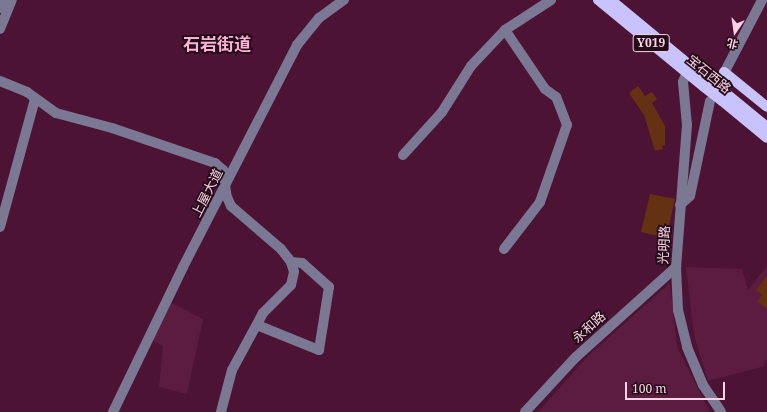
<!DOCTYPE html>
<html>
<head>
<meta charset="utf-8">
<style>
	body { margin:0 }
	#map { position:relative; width:767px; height:412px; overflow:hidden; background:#4c1334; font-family:"Noto Serif","Noto Sans SC",serif }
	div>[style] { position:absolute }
	.built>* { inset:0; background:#5b1c40 }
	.building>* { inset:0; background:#643113 }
	.minor>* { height:10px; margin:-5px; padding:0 5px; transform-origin:5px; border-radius:5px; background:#7a7893 }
	.major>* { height:10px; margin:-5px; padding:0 5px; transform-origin:5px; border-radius:5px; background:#c8c3fc }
	.major-bridge>* { height:10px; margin:-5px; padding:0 5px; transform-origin:5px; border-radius:5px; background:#c8c3fc }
	span { translate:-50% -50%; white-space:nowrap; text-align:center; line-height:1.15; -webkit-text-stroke:3.5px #240b18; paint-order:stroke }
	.shield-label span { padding:1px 3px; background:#240b18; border:1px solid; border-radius:3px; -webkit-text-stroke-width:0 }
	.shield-label { font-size:12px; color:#f9d4e5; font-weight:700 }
	.street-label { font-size:13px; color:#f9d4e5 }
	.district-label { font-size:17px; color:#fab3d6; font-weight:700 }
	.north { position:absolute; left:715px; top:12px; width:40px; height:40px; -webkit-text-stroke:3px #240b18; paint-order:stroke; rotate:193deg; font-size:11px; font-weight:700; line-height:16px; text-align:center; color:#f9d4e5 }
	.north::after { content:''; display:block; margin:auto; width:14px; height:18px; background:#f9d4e5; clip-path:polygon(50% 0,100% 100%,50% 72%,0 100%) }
	.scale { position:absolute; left:625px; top:382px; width:100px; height:18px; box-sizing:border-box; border:2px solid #f9d4e5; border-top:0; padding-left:5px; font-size:12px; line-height:14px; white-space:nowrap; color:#f9d4e5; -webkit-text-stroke:3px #240b18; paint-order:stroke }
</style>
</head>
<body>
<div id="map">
	<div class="built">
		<i style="clip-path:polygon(767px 266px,767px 364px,764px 359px,765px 366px,708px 381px,694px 335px,686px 267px,742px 269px,748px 290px)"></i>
		<i style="clip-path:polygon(670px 283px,677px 347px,710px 412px,538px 412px,588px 356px)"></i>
		<i style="clip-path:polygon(170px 302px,203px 319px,187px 394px,159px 387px,163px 346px,151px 340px)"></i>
	</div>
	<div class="building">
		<i style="clip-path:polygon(638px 86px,645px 96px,652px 92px,657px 99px,652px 103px,665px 126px,665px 145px,662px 146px,663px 149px,655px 151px,644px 115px,629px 93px)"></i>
		<i style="clip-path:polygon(650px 194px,675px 199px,666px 238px,641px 232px)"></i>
		<i style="clip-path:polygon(767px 276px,767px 309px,757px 301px,762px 295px,756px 290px)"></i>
	</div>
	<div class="minor">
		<i style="left:0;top:8px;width:9px;rotate:-63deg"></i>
		<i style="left:0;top:29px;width:31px;rotate:-68deg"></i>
		<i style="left:687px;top:72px;width:11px;rotate:112deg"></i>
		<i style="left:683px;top:82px;width:43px;rotate:84.7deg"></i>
		<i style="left:687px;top:125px;width:142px;rotate:94.4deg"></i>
		<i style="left:676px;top:267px;width:43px;rotate:87.3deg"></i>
		<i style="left:678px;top:310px;width:38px;rotate:76deg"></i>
		<i style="left:687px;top:347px;width:41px;rotate:67.2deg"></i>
		<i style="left:703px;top:385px;width:32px;rotate:56deg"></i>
		<i style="left:722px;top:77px;width:87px;rotate:-62.5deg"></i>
		<i style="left:0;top:81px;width:29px;rotate:22deg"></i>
		<i style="left:27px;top:92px;width:36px;rotate:36deg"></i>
		<i style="left:56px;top:113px;width:58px;rotate:15deg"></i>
		<i style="left:112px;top:128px;width:109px;rotate:18.8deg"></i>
		<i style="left:215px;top:163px;width:11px;rotate:41deg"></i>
		<i style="left:223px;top:170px;width:27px;rotate:82deg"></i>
		<i style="left:227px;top:197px;width:10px;rotate:66deg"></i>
		<i style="left:231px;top:206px;width:66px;rotate:40.7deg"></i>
		<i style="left:281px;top:249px;width:16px;rotate:52deg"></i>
		<i style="left:291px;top:262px;width:10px;rotate:73deg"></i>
		<i style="left:294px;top:272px;width:13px;rotate:103deg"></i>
		<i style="left:291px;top:285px;width:40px;rotate:135deg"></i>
		<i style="left:263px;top:313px;width:65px;rotate:118.5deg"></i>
		<i style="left:232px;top:370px;width:43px;rotate:104.7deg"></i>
		<i style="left:403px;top:155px;width:58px;rotate:-47.8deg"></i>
		<i style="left:442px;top:112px;width:54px;rotate:-57.8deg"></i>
		<i style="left:471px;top:66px;width:50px;rotate:-46.6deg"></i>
		<i style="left:505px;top:30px;width:55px;rotate:-33.1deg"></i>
		<i style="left:680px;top:205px;width:13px;rotate:-42deg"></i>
		<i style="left:690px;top:196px;width:97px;rotate:-78.1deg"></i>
		<i style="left:0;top:227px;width:133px;rotate:-74.7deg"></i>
		<i style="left:504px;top:249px;width:59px;rotate:-52.5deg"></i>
		<i style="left:540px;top:202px;width:82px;rotate:-70.7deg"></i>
		<i style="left:567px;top:125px;width:30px;rotate:-111deg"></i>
		<i style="left:556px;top:97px;width:14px;rotate:-144deg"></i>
		<i style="left:545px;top:89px;width:71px;rotate:-124.1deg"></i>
		<i style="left:257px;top:325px;width:67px;rotate:22deg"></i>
		<i style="left:319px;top:350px;width:64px;rotate:-81deg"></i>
		<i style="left:329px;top:287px;width:36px;rotate:-138deg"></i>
		<i style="left:302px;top:263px;width:11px;rotate:-175deg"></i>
		<i style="left:113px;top:412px;width:161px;rotate:-64.2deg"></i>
		<i style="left:183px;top:267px;width:250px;rotate:-62.8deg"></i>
		<i style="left:297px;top:45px;width:35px;rotate:-51deg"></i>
		<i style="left:319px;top:18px;width:31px;rotate:-36deg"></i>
		<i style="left:525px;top:412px;width:75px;rotate:-47.2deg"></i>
		<i style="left:576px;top:357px;width:135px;rotate:-42deg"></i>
	</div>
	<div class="major">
		<i style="left:598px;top:0;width:137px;rotate:39.4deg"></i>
		<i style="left:611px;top:0;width:127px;rotate:39.6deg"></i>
		<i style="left:724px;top:72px;width:55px;rotate:39.1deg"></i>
		<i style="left:727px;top:94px;width:52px;rotate:39.5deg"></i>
		<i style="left:722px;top:101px;width:58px;rotate:39.4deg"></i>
	</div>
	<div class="major-bridge">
		<i style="left:709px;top:81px;width:22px;rotate:36deg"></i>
		<i style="left:704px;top:87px;width:23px;rotate:38deg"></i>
	</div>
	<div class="shield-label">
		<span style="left:651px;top:43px">Y019</span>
	</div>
	<div class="street-label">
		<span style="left:709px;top:74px;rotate:39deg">宝石西路</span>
		<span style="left:207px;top:193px;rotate:-63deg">上屋大道</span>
		<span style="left:664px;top:245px;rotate:-87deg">光明路</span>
		<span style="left:589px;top:327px;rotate:-42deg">永和路</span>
	</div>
	<div class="district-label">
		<span style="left:217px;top:44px">石岩街道</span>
	</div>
	<div class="north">北</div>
	<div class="scale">100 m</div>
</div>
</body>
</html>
